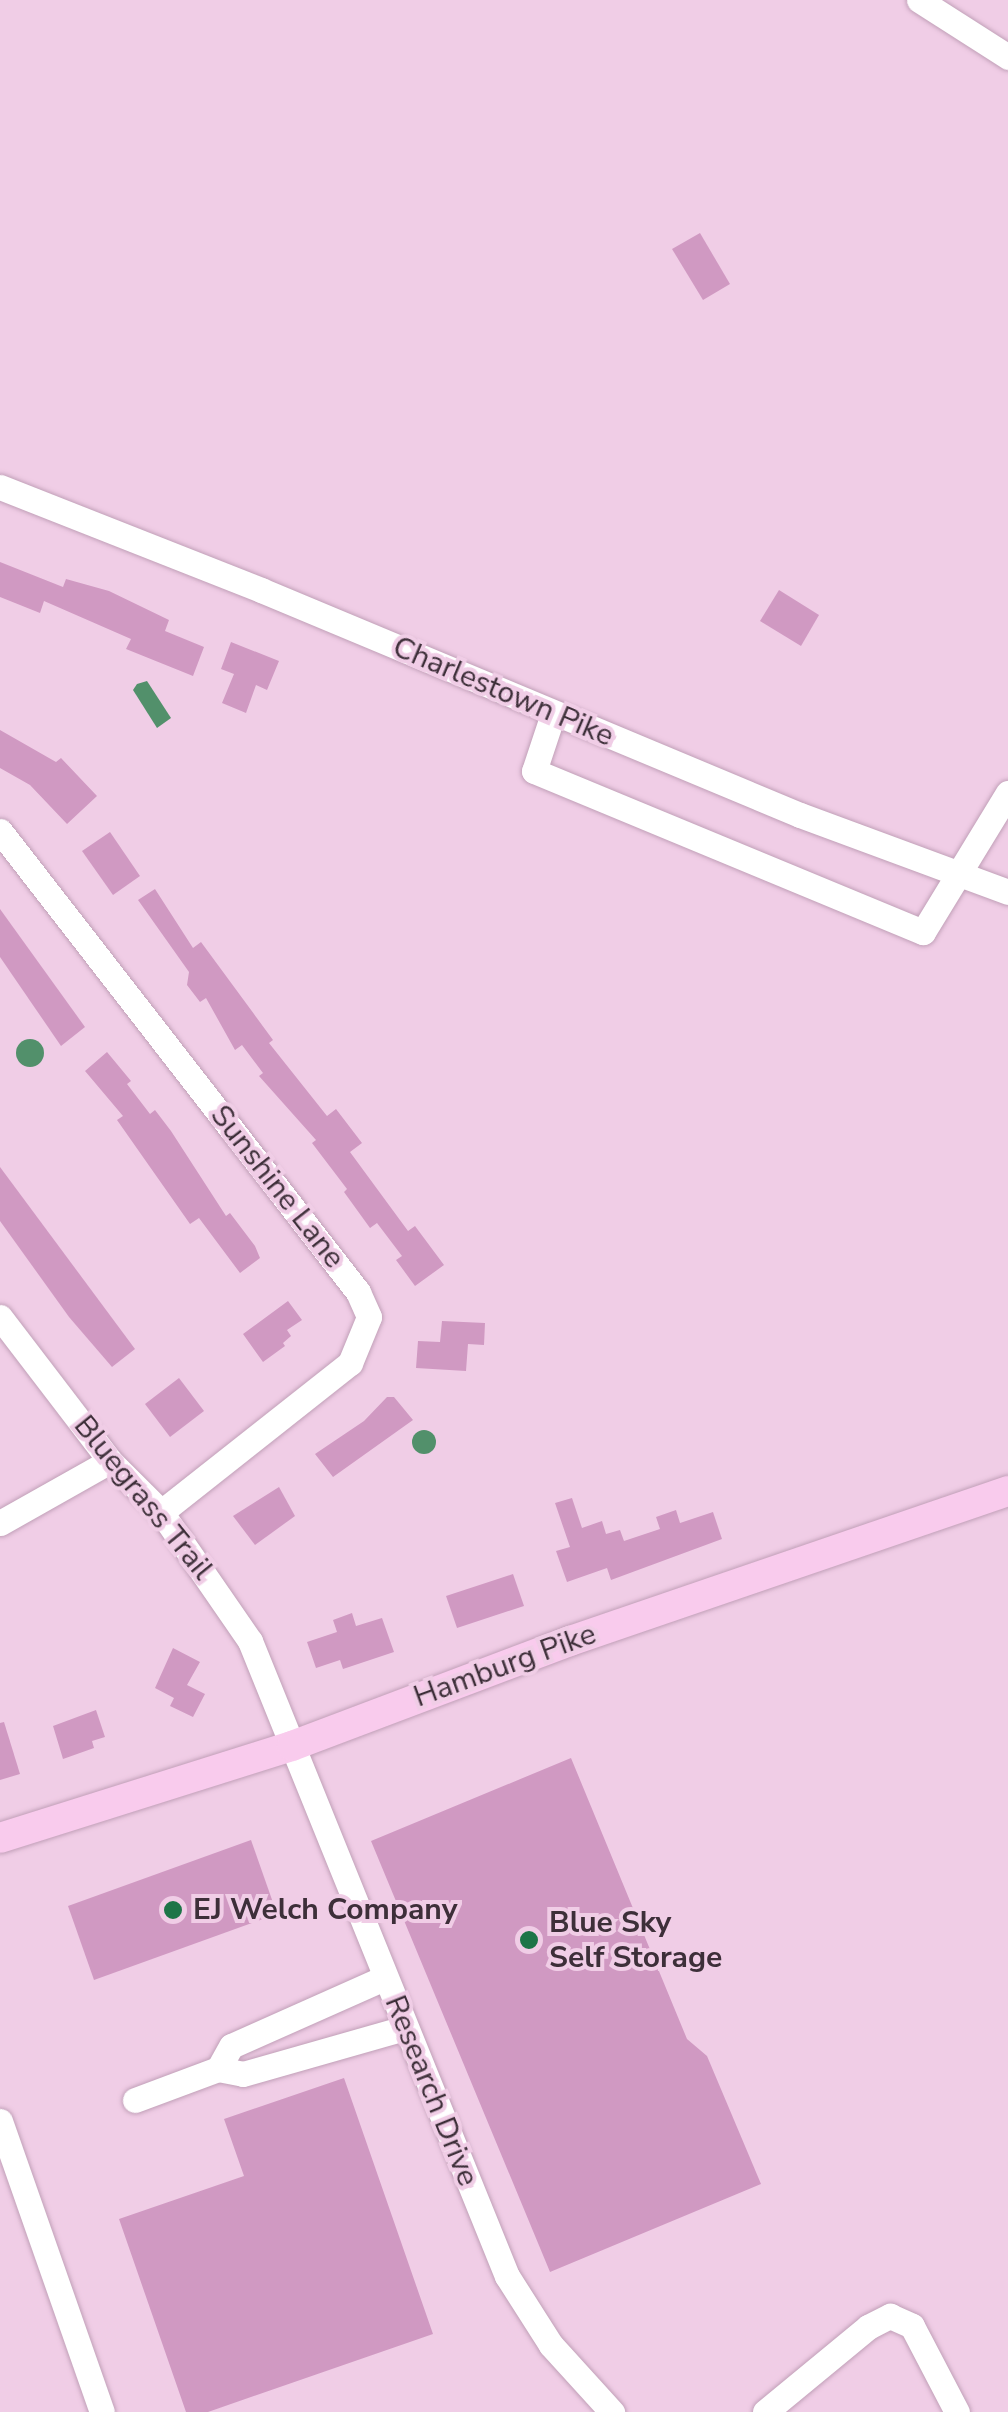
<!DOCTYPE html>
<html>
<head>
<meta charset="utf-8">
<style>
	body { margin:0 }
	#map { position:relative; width:1008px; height:2412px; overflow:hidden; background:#f0cde6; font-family:"Nunito Sans",sans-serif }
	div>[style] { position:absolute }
	.water>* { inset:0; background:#52906b }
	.round { border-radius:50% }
	.building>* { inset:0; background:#d099c2 }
	.roads { filter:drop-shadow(0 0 2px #c1a0b8) drop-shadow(0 0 2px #c1a0b8) }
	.minor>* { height:25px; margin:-12.5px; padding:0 12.5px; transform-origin:12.5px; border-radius:12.5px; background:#fff }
	.major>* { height:30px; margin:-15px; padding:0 15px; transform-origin:15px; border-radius:15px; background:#f9cbed }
	.dots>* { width:28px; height:28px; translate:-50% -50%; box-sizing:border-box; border:5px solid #f0cde6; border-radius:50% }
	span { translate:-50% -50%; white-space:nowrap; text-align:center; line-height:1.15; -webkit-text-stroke:8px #f0cde6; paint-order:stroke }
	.street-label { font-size:30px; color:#3d2f39 }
	.poi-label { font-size:30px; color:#3d2f39; font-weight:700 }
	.left { translate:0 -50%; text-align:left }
</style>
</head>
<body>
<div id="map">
	<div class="water">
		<i style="clip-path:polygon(147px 681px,171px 718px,157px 728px,133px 690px,137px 684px)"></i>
		<i class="round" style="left:16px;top:1039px;width:28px;height:28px"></i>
		<i class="round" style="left:412px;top:1430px;width:24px;height:24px"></i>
	</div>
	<div class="building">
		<i style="clip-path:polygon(700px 233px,730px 284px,703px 300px,672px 249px)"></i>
		<i style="clip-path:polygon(0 562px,63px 587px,66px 579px,109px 591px,169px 620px,165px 631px,204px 647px,193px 676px,126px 649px,131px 639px,44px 601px,40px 613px,0 597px)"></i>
		<i style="clip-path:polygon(779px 590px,819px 615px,801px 646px,760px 621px)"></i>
		<i style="clip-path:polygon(231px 642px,279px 661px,267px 690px,256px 685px,246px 713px,222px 703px,234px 674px,221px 669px)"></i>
		<i style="clip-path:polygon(0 730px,56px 762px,61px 758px,97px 796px,67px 824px,30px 785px,0 768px)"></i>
		<i style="clip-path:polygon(110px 832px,140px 876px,113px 895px,82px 851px)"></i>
		<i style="clip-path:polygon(155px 889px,193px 948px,201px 942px,273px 1040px,269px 1043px,327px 1116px,336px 1109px,362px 1143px,350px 1152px,408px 1231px,415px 1226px,444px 1265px,415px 1286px,396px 1260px,402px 1256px,377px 1223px,370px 1228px,344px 1192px,347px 1189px,312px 1143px,316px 1140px,259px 1076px,263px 1073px,242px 1045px,235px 1050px,206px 998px,200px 1002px,187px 985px,189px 972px,138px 900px)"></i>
		<i style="clip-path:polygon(0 909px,85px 1027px,61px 1046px,0 957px)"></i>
		<i style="clip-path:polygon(107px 1052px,131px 1081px,127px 1084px,150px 1114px,155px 1110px,171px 1131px,226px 1216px,230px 1213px,255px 1246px,260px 1258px,240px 1273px,199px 1218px,190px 1224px,117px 1120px,123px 1116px,85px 1071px)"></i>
		<i style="clip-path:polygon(0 1167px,135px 1349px,112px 1367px,69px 1317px,0 1221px)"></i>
		<i style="clip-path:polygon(288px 1301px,302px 1320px,287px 1330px,291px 1336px,283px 1343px,285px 1346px,263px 1362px,243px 1334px)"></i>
		<i style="clip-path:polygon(442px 1321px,485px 1323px,484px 1345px,468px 1344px,466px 1371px,416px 1368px,418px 1341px,440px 1342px)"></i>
		<i style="clip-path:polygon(179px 1378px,204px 1411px,170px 1437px,145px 1404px)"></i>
		<i style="clip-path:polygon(387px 1397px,394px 1397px,413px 1420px,333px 1477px,315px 1454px,364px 1421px)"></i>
		<i style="clip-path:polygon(279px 1487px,295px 1516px,255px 1545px,233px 1516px)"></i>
		<i style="clip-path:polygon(572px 1498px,582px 1528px,602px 1521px,606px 1534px,620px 1530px,624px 1541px,660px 1529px,656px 1517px,676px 1510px,680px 1523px,713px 1512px,722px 1539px,611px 1580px,607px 1568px,567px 1582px,556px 1551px,570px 1547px,555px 1503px)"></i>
		<i style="clip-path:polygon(513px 1574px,524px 1606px,457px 1628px,446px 1596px)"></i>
		<i style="clip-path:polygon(352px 1613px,356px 1626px,382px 1618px,394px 1652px,343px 1669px,340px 1660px,316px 1668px,307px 1642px,337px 1632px,333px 1620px)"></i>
		<i style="clip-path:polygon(173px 1648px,200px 1662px,187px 1685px,205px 1694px,193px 1717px,170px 1706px,174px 1698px,155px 1688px)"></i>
		<i style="clip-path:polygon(96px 1710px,105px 1737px,92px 1741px,94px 1748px,63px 1759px,53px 1726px)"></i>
		<i style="clip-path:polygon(4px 1722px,20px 1774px,0 1780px,0 1723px)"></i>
		<i style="clip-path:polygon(571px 1758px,687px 2039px,707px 2056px,761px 2184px,550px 2272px,371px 1841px)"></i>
		<i style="clip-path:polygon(251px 1840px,277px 1914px,94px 1980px,68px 1906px)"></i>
		<i style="clip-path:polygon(344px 2078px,433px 2334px,208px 2412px,186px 2412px,119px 2219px,244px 2176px,224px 2119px)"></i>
	</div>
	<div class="roads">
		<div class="minor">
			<i style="left:919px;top:0;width:106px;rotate:32.6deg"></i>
			<i style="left:0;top:487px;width:281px;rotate:21.5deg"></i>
			<i style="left:261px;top:590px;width:584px;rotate:22.66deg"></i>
			<i style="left:800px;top:815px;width:222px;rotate:20.3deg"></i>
			<i style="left:553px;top:714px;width:60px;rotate:108.4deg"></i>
			<i style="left:534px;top:771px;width:421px;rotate:22.5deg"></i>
			<i style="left:923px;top:932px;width:163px;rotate:-58.6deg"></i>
			<i style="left:0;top:831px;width:584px;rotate:52.17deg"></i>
			<i style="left:358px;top:1292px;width:27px;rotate:66deg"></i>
			<i style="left:369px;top:1317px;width:50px;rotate:112.4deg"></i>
			<i style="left:350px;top:1363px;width:241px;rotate:141.7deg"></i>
			<i style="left:0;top:1317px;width:181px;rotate:52.6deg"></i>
			<i style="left:110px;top:1461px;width:72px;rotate:45deg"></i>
			<i style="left:161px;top:1512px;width:157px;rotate:55.4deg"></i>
			<i style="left:250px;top:1641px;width:685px;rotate:67.97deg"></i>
			<i style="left:507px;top:2276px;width:82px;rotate:57.5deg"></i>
			<i style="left:551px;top:2345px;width:91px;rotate:47.7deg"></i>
			<i style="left:0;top:1523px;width:126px;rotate:-29.4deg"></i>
			<i style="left:384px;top:1978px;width:167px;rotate:156deg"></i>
			<i style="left:231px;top:2046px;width:26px;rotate:119deg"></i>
			<i style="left:218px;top:2069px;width:25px;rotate:11deg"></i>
			<i style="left:243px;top:2074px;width:167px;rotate:-15.9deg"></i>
			<i style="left:135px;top:2100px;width:89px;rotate:-20.5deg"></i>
			<i style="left:0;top:2121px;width:308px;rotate:70.7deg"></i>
			<i style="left:765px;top:2412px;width:134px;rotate:-39.5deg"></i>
			<i style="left:868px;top:2327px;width:25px;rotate:-27deg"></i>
			<i style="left:890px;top:2316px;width:24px;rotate:24deg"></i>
			<i style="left:912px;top:2326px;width:97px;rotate:62.4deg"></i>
		</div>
		<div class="major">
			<i style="left:0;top:1838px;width:306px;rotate:-17.5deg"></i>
			<i style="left:292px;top:1746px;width:297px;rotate:-20.7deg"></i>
			<i style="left:570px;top:1641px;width:463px;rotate:-18.9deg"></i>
		</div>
	</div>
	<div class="dots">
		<i style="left:173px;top:1910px;background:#1d7548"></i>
		<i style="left:529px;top:1940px;background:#1d7548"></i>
	</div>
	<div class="street-label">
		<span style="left:503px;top:692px;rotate:23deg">Charlestown Pike</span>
		<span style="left:277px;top:1187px;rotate:52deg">Sunshine Lane</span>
		<span style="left:143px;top:1498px;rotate:51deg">Bluegrass Trail</span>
		<span style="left:505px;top:1666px;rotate:-20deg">Hamburg Pike</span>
		<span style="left:431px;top:2091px;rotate:68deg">Research Drive</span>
	</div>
	<div class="poi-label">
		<span class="left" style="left:193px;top:1910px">EJ Welch Company</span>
		<span class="left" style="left:549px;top:1940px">Blue Sky<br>Self Storage</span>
	</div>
</div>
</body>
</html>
